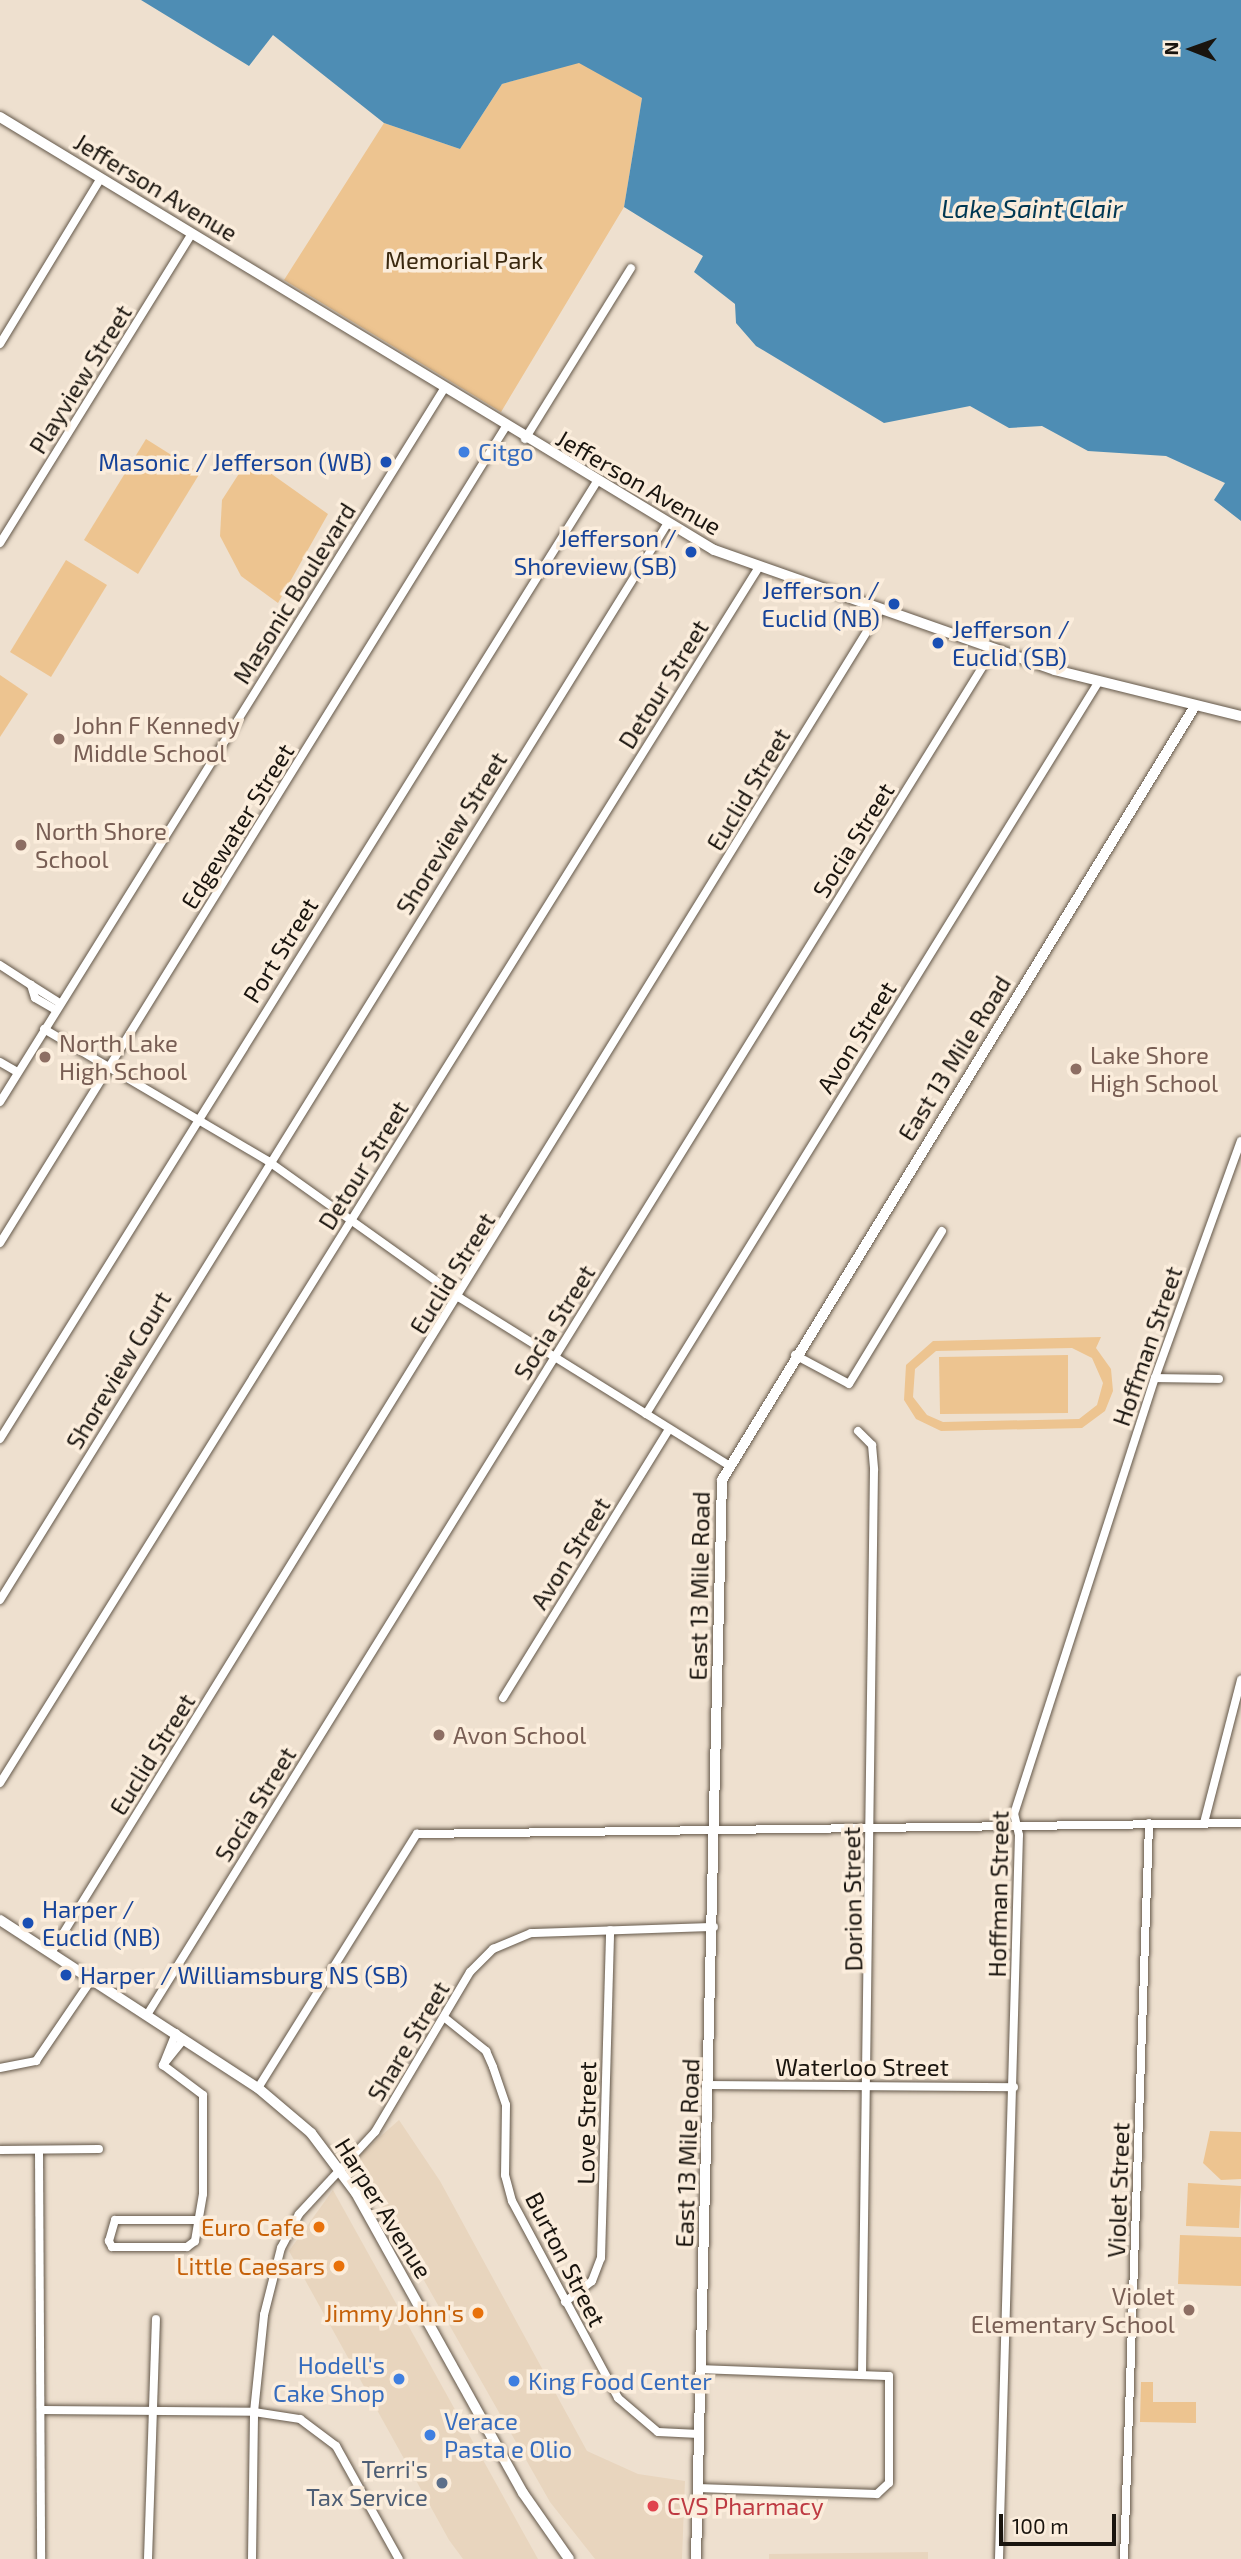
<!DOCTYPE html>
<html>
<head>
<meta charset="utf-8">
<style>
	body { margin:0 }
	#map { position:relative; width:1241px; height:2559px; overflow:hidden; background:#eee0cf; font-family:"Exo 2",sans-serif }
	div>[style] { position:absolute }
	.built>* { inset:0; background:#e8d5be }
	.green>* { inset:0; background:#edc490 }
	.water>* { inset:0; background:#4e8db4 }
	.roads { filter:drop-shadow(0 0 2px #635749) drop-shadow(0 0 2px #635749) }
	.minor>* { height:8px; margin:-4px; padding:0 4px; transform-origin:4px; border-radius:4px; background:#fff }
	.major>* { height:10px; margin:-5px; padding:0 5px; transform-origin:5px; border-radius:5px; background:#fff }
	.dots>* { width:19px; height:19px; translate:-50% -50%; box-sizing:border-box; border:4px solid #fbeddc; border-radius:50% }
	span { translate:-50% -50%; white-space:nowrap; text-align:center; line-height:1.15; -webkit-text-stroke:7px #fbeddc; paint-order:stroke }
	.street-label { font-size:24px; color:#19140e }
	.park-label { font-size:24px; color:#3a280f }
	.shop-label { font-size:24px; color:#366cbe }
	.left { translate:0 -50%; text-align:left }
	.right { translate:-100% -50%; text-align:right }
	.transit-label { font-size:24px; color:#164399 }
	.education-label { font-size:24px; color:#785e54 }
	.food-label { font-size:24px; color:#c56008 }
	.service-label { font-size:24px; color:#4e5e75 }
	.health-label { font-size:24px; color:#be3a42 }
	.water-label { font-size:26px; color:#003752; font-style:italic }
	.north { position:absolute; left:1157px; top:14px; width:70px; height:70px; -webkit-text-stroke:5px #fbeddc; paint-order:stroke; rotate:271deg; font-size:19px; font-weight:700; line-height:28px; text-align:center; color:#19140e }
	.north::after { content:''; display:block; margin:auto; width:24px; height:32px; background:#19140e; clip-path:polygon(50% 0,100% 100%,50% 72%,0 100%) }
	.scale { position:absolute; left:999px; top:2514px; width:117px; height:32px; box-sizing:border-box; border:4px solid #19140e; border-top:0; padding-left:9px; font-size:21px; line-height:24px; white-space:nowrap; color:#19140e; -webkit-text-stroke:5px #fbeddc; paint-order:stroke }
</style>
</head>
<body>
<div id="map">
	<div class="built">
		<i style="clip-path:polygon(399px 2120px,440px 2181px,587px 2451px,638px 2474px,685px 2481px,682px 2559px,595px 2559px,550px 2502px,355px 2159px)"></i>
		<i style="clip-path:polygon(333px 2190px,538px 2559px,463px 2559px,449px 2540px,289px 2251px)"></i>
		<i style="clip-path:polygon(928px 2552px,928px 2559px,769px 2559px,769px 2554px)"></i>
	</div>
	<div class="green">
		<i style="clip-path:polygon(579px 62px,642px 98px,624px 207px,501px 412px,284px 280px,384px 123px,460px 149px,502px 84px)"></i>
		<i style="clip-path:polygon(146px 439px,200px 473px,138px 574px,84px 540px)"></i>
		<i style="clip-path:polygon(249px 458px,328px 514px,278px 603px,241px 576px,220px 536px,222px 500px)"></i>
		<i style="clip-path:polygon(66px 560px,107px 585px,51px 677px,10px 652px)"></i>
		<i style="clip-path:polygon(0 675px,28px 694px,0 737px)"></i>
		<i style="clip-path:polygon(evenodd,1101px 1337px,1096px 1348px,1111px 1369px,1113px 1391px,1105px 1411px,1082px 1428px,941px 1431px,916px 1419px,904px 1400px,906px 1365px,933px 1341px,1101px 1337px,1072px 1348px,1092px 1358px,1103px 1383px,1097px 1405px,1079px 1419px,943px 1422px,927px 1415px,913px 1397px,915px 1369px,936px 1351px,1072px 1348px)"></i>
		<i style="clip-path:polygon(1068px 1355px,1068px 1413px,940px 1414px,939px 1357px)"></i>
		<i style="clip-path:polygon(1210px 2131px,1241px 2132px,1241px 2179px,1221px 2180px,1203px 2163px)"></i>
		<i style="clip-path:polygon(1188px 2183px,1241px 2186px,1239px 2228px,1186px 2226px)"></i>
		<i style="clip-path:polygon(1180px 2235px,1241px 2237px,1241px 2286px,1178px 2284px)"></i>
		<i style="clip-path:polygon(1141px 2382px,1153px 2382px,1153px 2402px,1196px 2402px,1196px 2423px,1140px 2422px)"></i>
	</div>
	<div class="water">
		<i style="clip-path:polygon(141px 0,1241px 0,1241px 521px,1214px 500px,1225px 483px,1166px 456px,1088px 451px,1042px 426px,1009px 428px,970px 406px,884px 423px,756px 346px,736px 323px,735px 304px,694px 272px,703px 256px,624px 207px,642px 98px,579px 63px,502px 84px,460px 149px,384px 123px,273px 35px,249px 66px)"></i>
	</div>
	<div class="roads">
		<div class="minor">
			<i style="left:0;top:344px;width:194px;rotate:-58.7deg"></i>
			<i style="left:525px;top:439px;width:201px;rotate:-58.2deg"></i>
			<i style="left:0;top:543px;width:362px;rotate:-58.2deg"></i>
			<i style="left:0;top:965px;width:37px;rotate:33deg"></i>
			<i style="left:56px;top:1010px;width:24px;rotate:-150deg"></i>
			<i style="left:35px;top:998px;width:14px;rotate:-107deg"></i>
			<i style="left:31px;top:985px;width:34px;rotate:32deg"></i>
			<i style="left:44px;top:1029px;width:260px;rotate:30.5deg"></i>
			<i style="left:268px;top:1161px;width:236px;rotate:35.5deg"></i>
			<i style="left:460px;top:1298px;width:316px;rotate:31.9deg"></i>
			<i style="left:0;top:1062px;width:20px;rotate:30deg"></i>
			<i style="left:0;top:1102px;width:840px;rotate:-58.09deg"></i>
			<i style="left:0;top:1243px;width:959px;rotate:-58.22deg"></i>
			<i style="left:795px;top:1355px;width:61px;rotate:28.2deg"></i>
			<i style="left:849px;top:1384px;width:179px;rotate:-58.7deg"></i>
			<i style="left:1155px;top:1378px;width:64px;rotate:0.9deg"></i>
			<i style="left:646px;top:1414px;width:862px;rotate:-58.28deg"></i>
			<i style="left:858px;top:1431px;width:20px;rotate:45deg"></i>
			<i style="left:872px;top:1445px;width:25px;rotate:85deg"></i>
			<i style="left:874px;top:1470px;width:902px;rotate:90.76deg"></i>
			<i style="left:0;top:1439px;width:1127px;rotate:-58.06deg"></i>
			<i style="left:0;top:1600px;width:1264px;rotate:-58.2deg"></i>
			<i style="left:503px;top:1698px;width:316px;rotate:-58.3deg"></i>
			<i style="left:0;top:1783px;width:1433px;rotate:-58.03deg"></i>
			<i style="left:1204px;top:1823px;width:148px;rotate:-75.5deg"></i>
			<i style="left:51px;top:1953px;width:1578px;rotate:-58.31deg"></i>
			<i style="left:147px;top:2015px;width:1606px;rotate:-58.21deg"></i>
			<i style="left:445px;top:2018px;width:53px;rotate:38.8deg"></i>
			<i style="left:486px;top:2051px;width:17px;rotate:66deg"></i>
			<i style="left:493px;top:2067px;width:40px;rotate:71.1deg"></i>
			<i style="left:506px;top:2105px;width:70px;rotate:90.8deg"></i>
			<i style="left:505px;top:2175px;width:27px;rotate:75deg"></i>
			<i style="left:512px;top:2201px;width:224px;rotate:61.7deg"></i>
			<i style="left:618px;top:2398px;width:52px;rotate:40.4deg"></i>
			<i style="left:658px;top:2432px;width:41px;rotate:2.8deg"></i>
			<i style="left:176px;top:2033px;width:35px;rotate:112deg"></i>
			<i style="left:163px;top:2065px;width:33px;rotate:-51deg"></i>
			<i style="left:163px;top:2065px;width:50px;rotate:36.9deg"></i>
			<i style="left:203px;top:2095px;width:99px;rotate:90deg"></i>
			<i style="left:203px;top:2194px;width:48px;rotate:99.7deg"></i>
			<i style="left:195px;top:2241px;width:10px;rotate:143deg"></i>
			<i style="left:187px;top:2247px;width:75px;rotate:180deg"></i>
			<i style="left:112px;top:2247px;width:7px;rotate:-117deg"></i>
			<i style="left:109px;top:2241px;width:22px;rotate:-74deg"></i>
			<i style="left:115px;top:2220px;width:81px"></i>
			<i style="left:0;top:2068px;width:37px;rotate:-11deg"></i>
			<i style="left:36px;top:2061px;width:99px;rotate:-55.7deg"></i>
			<i style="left:710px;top:2085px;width:304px;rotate:0.4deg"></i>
			<i style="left:258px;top:2088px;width:300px;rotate:-58deg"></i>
			<i style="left:417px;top:1834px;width:824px;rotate:-0.76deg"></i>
			<i style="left:0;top:2150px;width:99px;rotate:-0.6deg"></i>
			<i style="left:39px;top:2150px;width:409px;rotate:89.7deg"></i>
			<i style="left:565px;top:2302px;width:34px;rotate:-38deg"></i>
			<i style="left:592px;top:2281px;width:25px;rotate:-69deg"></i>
			<i style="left:601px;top:2258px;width:328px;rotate:-88.4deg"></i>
			<i style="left:42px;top:2410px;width:212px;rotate:0.5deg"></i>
			<i style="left:254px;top:2412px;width:47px;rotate:8.7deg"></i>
			<i style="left:300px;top:2419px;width:45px;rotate:36.9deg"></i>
			<i style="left:336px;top:2446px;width:129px;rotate:60.9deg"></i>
			<i style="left:697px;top:2488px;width:180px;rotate:1.9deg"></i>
			<i style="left:877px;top:2494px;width:16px;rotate:-43deg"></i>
			<i style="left:889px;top:2483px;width:107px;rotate:-90deg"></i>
			<i style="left:889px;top:2376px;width:187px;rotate:-177.9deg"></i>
			<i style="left:148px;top:2559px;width:240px;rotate:-88.1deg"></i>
			<i style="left:252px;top:2559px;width:147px;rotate:-89.2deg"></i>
			<i style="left:254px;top:2412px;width:98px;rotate:-84.1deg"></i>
			<i style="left:264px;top:2315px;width:69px;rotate:-75.8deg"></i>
			<i style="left:281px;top:2248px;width:38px;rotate:-62deg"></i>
			<i style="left:299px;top:2214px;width:112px;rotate:-47.2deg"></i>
			<i style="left:375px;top:2132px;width:186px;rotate:-59.3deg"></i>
			<i style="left:470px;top:1972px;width:33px;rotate:-45deg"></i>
			<i style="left:493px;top:1949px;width:41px;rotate:-22.8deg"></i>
			<i style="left:531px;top:1933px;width:183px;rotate:-1.9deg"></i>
			<i style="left:999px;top:2559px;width:724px;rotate:-88.42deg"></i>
			<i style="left:1019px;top:1835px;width:22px;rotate:-103deg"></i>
			<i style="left:1014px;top:1814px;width:458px;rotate:-72.1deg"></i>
			<i style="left:1155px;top:1378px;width:252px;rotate:-70.1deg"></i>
			<i style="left:1124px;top:2559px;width:736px;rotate:-88.05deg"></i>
		</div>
		<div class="major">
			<i style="left:0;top:117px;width:835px;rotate:31.23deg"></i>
			<i style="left:714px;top:550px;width:361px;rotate:19.4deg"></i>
			<i style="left:1055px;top:670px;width:192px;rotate:13.9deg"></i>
			<i style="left:0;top:1920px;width:308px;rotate:33.1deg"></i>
			<i style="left:258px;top:2088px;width:70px;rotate:40.3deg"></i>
			<i style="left:311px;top:2133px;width:75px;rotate:53.1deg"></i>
			<i style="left:356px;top:2193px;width:343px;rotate:60.9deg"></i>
			<i style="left:523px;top:2493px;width:80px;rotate:55.1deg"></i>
			<i style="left:696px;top:2559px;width:1079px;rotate:-88.62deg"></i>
			<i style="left:722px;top:1480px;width:907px;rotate:-58.57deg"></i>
		</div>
	</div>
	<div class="dots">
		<i style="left:464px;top:452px;background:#3f7fe0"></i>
		<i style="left:386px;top:462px;background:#1a4fb4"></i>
		<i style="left:691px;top:552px;background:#1a4fb4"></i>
		<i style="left:894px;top:604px;background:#1a4fb4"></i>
		<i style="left:938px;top:643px;background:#1a4fb4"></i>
		<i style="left:59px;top:739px;background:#8d6e63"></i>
		<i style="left:21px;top:845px;background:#8d6e63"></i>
		<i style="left:45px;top:1057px;background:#8d6e63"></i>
		<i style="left:1076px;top:1069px;background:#8d6e63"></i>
		<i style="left:439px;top:1735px;background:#8d6e63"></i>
		<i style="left:28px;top:1923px;background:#1a4fb4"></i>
		<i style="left:66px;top:1975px;background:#1a4fb4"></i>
		<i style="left:319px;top:2227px;background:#e8710a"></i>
		<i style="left:339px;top:2266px;background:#e8710a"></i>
		<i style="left:1189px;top:2310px;background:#8d6e63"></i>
		<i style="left:478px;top:2313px;background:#e8710a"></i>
		<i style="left:399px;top:2379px;background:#3f7fe0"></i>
		<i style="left:514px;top:2381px;background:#3f7fe0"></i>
		<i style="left:430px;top:2435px;background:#3f7fe0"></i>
		<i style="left:442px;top:2483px;background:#5c6f8a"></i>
		<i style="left:653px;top:2506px;background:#e0444e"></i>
	</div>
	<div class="street-label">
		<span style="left:156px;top:187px;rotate:31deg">Jefferson Avenue</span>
		<span style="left:80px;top:379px;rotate:-58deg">Playview Street</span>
		<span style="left:639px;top:482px;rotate:30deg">Jefferson Avenue</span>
		<span style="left:294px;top:593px;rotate:-58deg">Masonic Boulevard</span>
		<span style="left:663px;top:684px;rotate:-58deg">Detour Street</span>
		<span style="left:748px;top:789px;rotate:-59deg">Euclid Street</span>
		<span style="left:237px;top:826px;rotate:-58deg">Edgewater Street</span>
		<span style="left:451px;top:833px;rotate:-58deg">Shoreview Street</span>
		<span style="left:853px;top:840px;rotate:-58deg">Socia Street</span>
		<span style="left:280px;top:950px;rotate:-58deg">Port Street</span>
		<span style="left:856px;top:1037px;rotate:-58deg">Avon Street</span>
		<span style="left:954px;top:1058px;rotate:-58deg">East 13 Mile Road</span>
		<span style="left:363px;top:1165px;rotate:-58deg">Detour Street</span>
		<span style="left:452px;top:1273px;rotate:-58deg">Euclid Street</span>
		<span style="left:554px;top:1322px;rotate:-58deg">Socia Street</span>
		<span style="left:1147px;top:1346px;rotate:-71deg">Hoffman Street</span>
		<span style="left:118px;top:1370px;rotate:-59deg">Shoreview Court</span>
		<span style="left:570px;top:1553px;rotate:-58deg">Avon Street</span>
		<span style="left:699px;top:1586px;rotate:-89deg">East 13 Mile Road</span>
		<span style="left:152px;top:1754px;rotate:-58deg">Euclid Street</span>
		<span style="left:255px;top:1804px;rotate:-58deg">Socia Street</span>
		<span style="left:998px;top:1894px;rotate:-89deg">Hoffman Street</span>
		<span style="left:852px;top:1899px;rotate:-91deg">Dorion Street</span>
		<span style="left:408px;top:2041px;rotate:-59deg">Share Street</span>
		<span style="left:862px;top:2067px">Waterloo Street</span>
		<span style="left:586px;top:2123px;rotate:-89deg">Love Street</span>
		<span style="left:687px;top:2153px;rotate:-88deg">East 13 Mile Road</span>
		<span style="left:1118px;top:2190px;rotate:-88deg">Violet Street</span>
		<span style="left:384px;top:2208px;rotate:58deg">Harper Avenue</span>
		<span style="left:566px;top:2259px;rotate:63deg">Burton Street</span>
	</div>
	<div class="park-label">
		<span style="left:464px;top:260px">Memorial Park</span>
	</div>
	<div class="shop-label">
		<span class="left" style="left:478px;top:452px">Citgo</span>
		<span class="right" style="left:385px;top:2379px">Hodell's<br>Cake Shop</span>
		<span class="left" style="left:528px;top:2381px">King Food Center</span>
		<span class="left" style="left:444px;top:2435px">Verace<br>Pasta e Olio</span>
	</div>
	<div class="transit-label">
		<span class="right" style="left:372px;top:462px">Masonic / Jefferson (WB)</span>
		<span class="right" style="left:677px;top:552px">Jefferson /<br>Shoreview (SB)</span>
		<span class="right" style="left:880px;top:604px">Jefferson /<br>Euclid (NB)</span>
		<span class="left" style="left:952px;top:643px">Jefferson /<br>Euclid (SB)</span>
		<span class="left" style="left:42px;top:1923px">Harper /<br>Euclid (NB)</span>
		<span class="left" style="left:80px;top:1975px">Harper / Williamsburg NS (SB)</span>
	</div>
	<div class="education-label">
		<span class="left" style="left:73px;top:739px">John F Kennedy<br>Middle School</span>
		<span class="left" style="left:35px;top:845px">North Shore<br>School</span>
		<span class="left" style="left:59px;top:1057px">North Lake<br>High School</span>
		<span class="left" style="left:1090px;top:1069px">Lake Shore<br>High School</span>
		<span class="left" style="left:453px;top:1735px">Avon School</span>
		<span class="right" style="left:1175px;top:2310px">Violet<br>Elementary School</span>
	</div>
	<div class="food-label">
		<span class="right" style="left:305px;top:2227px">Euro Cafe</span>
		<span class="right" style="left:325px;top:2266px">Little Caesars</span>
		<span class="right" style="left:464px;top:2313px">Jimmy John's</span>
	</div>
	<div class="service-label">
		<span class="right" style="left:428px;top:2483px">Terri's<br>Tax Service</span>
	</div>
	<div class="health-label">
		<span class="left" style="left:667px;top:2506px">CVS Pharmacy</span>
	</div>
	<div class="water-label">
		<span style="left:1032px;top:208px">Lake Saint Clair</span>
	</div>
	<div class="north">N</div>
	<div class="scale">100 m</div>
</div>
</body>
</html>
